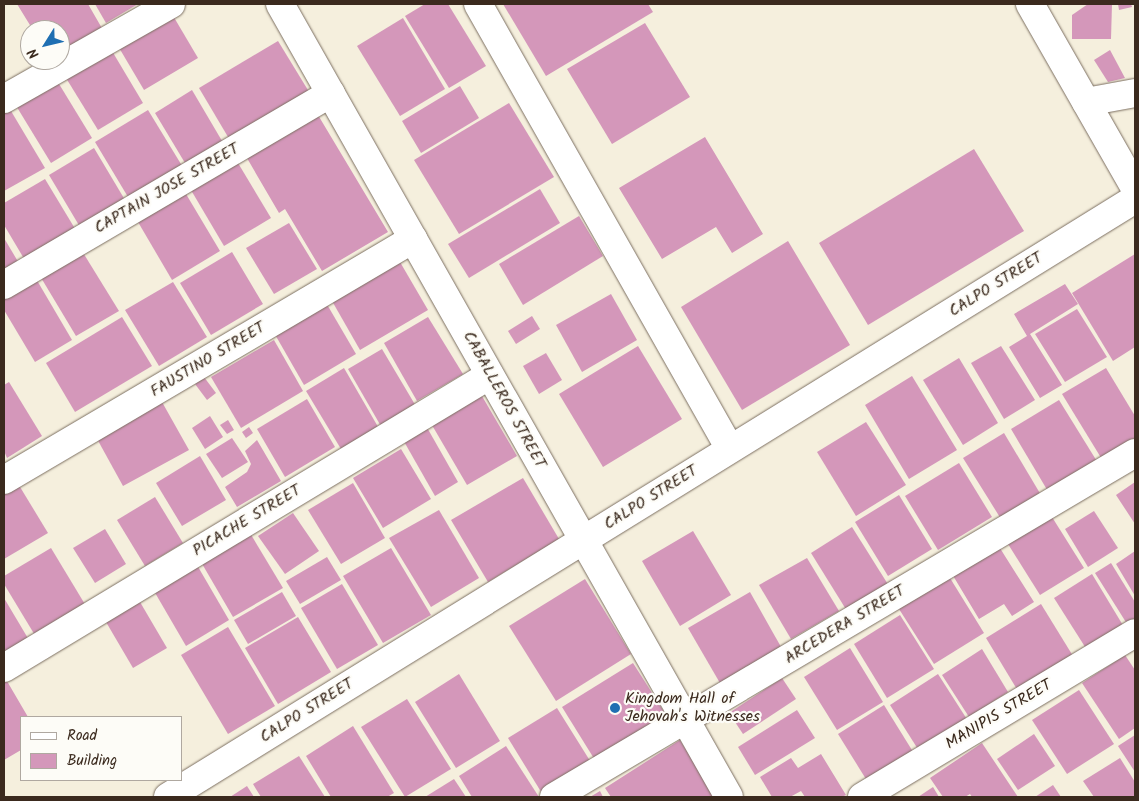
<!DOCTYPE html>
<html>
<head>
<meta charset="utf-8">
<style>
	body { margin:0 }
	#map { position:relative; width:1139px; height:801px; overflow:hidden; background:#f5efdd; font-family:Kalam,sans-serif }
	div>[style] { position:absolute }
	.building>* { inset:0; background:#d497ba }
	.roads { filter:drop-shadow(0 0 1px #7c6f61) drop-shadow(0 0 1px #7c6f61) }
	.minor>* { height:28px; margin:-14px; padding:0 14px; transform-origin:14px; border-radius:14px; background:#fff }
	.dots>* { width:14px; height:14px; translate:-50% -50%; box-sizing:border-box; border:2px solid #fdfcf7; border-radius:50% }
	span { translate:-50% -50%; white-space:nowrap; text-align:center; line-height:1.15; -webkit-text-stroke:4.5px #fdfcf7; paint-order:stroke }
	.street-label { font-size:16px; color:#3b2a1e }
	.poi-label { font-size:16px; color:#3b2a1e }
	.left { translate:0 -50%; text-align:left }
	.frame { position:absolute; inset:0; border:5px solid #3b2a1e; pointer-events:none }
	.legend { position:absolute; left:20px; top:716px; width:162px; height:65px; box-sizing:border-box; background:#fdfcf7; border:1px solid #afa8a0; margin:0; padding:6px 9px; list-style:none; font-size:15px; color:#3b2a1e }
	.legend li { display:flex; align-items:center; gap:10px; height:25px }
	.legend b { width:25px; border:1px solid #afa8a0 }
	.north { position:absolute; left:20px; top:20px; width:50px; height:50px; box-sizing:border-box; background:#fdfcf7; border:1px solid #afa8a0; border-radius:50%; rotate:234deg; font-size:14px; font-weight:700; line-height:20px; text-align:center; color:#3b2a1e }
	.north::after { content:''; display:block; margin:auto; width:18px; height:22px; background:#1f6fb2; clip-path:polygon(50% 0,100% 100%,50% 72%,0 100%) }
</style>
</head>
<body>
<div id="map">
	<div class="building">
		<i style="clip-path:polygon(17px 4px,88px 4px,103px 30px,60px 56px,60px 30px,33px 30px)"></i>
		<i style="clip-path:polygon(95px 4px,138px 4px,106px 23px)"></i>
		<i style="clip-path:polygon(425px 4px,448px 4px,486px 66px,449px 88px,405px 16px)"></i>
		<i style="clip-path:polygon(503px 4px,648px 4px,653px 12px,546px 76px)"></i>
		<i style="clip-path:polygon(1088px 4px,1112px 4px,1111px 39px,1072px 39px,1072px 15px)"></i>
		<i style="clip-path:polygon(1118px 4px,1131px 4px,1132px 7px,1119px 10px)"></i>
		<i style="clip-path:polygon(172px 14px,198px 58px,144px 90px,118px 46px)"></i>
		<i style="clip-path:polygon(403px 18px,445px 89px,400px 116px,357px 46px)"></i>
		<i style="clip-path:polygon(645px 23px,690px 97px,612px 144px,567px 69px)"></i>
		<i style="clip-path:polygon(278px 41px,311px 95px,231px 142px,199px 88px)"></i>
		<i style="clip-path:polygon(1110px 50px,1125px 78px,1108px 82px,1094px 60px)"></i>
		<i style="clip-path:polygon(112px 51px,143px 103px,98px 130px,66px 78px)"></i>
		<i style="clip-path:polygon(56px 79px,92px 138px,51px 163px,15px 104px)"></i>
		<i style="clip-path:polygon(460px 86px,479px 118px,421px 153px,402px 121px)"></i>
		<i style="clip-path:polygon(192px 90px,225px 146px,188px 168px,155px 113px)"></i>
		<i style="clip-path:polygon(509px 103px,554px 177px,459px 234px,414px 160px)"></i>
		<i style="clip-path:polygon(8px 106px,45px 168px,4px 191px,4px 109px)"></i>
		<i style="clip-path:polygon(148px 110px,184px 169px,131px 202px,95px 142px)"></i>
		<i style="clip-path:polygon(315px 110px,388px 232px,322px 271px,285px 209px,279px 213px,244px 153px)"></i>
		<i style="clip-path:polygon(705px 137px,763px 234px,732px 253px,716px 227px,662px 259px,619px 188px)"></i>
		<i style="clip-path:polygon(94px 148px,128px 205px,83px 232px,49px 175px)"></i>
		<i style="clip-path:polygon(974px 149px,1024px 231px,868px 325px,819px 243px)"></i>
		<i style="clip-path:polygon(235px 158px,271px 218px,224px 246px,188px 185px)"></i>
		<i style="clip-path:polygon(45px 179px,77px 232px,26px 262px,4px 225px,4px 203px)"></i>
		<i style="clip-path:polygon(540px 189px,560px 223px,469px 278px,448px 244px)"></i>
		<i style="clip-path:polygon(186px 194px,220px 251px,172px 280px,138px 222px)"></i>
		<i style="clip-path:polygon(579px 216px,603px 256px,523px 305px,499px 264px)"></i>
		<i style="clip-path:polygon(289px 223px,317px 269px,274px 294px,246px 248px)"></i>
		<i style="clip-path:polygon(4px 238px,20px 265px,4px 275px)"></i>
		<i style="clip-path:polygon(788px 241px,850px 345px,742px 410px,681px 307px)"></i>
		<i style="clip-path:polygon(82px 251px,119px 311px,76px 336px,40px 276px)"></i>
		<i style="clip-path:polygon(232px 252px,263px 304px,211px 335px,180px 283px)"></i>
		<i style="clip-path:polygon(1135px 254px,1135px 347px,1113px 361px,1072px 293px)"></i>
		<i style="clip-path:polygon(400px 262px,428px 310px,360px 350px,332px 301px)"></i>
		<i style="clip-path:polygon(35px 277px,72px 340px,35px 362px,4px 310px,4px 295px)"></i>
		<i style="clip-path:polygon(173px 282px,207px 337px,159px 366px,125px 310px)"></i>
		<i style="clip-path:polygon(1065px 284px,1078px 304px,1030px 334px,1062px 385px,1040px 398px,1009px 347px,1027px 336px,1014px 314px)"></i>
		<i style="clip-path:polygon(611px 294px,637px 340px,582px 372px,556px 325px)"></i>
		<i style="clip-path:polygon(325px 301px,356px 354px,304px 385px,273px 331px)"></i>
		<i style="clip-path:polygon(1077px 309px,1107px 357px,1065px 382px,1035px 334px)"></i>
		<i style="clip-path:polygon(532px 316px,540px 329px,516px 344px,508px 331px)"></i>
		<i style="clip-path:polygon(122px 317px,152px 366px,75px 412px,46px 363px)"></i>
		<i style="clip-path:polygon(428px 317px,463px 374px,417px 401px,384px 343px)"></i>
		<i style="clip-path:polygon(274px 340px,303px 391px,241px 428px,211px 377px)"></i>
		<i style="clip-path:polygon(638px 346px,682px 419px,603px 467px,559px 394px)"></i>
		<i style="clip-path:polygon(1001px 346px,1035px 400px,1004px 419px,971px 363px)"></i>
		<i style="clip-path:polygon(382px 349px,417px 408px,382px 428px,348px 369px)"></i>
		<i style="clip-path:polygon(546px 353px,562px 380px,539px 394px,523px 366px)"></i>
		<i style="clip-path:polygon(959px 358px,998px 423px,963px 445px,923px 380px)"></i>
		<i style="clip-path:polygon(344px 368px,381px 432px,344px 454px,306px 391px)"></i>
		<i style="clip-path:polygon(1106px 368px,1135px 416px,1135px 441px,1103px 461px,1062px 394px)"></i>
		<i style="clip-path:polygon(912px 376px,957px 450px,909px 479px,865px 405px)"></i>
		<i style="clip-path:polygon(204px 377px,216px 393px,207px 400px,195px 384px)"></i>
		<i style="clip-path:polygon(9px 382px,42px 436px,7px 458px,4px 451px,4px 385px)"></i>
		<i style="clip-path:polygon(479px 391px,517px 456px,467px 485px,429px 420px)"></i>
		<i style="clip-path:polygon(307px 399px,335px 447px,285px 477px,257px 429px)"></i>
		<i style="clip-path:polygon(1059px 400px,1098px 463px,1049px 493px,1011px 429px)"></i>
		<i style="clip-path:polygon(162px 402px,189px 450px,123px 486px,96px 437px)"></i>
		<i style="clip-path:polygon(210px 416px,223px 437px,205px 449px,192px 428px)"></i>
		<i style="clip-path:polygon(228px 420px,234px 430px,227px 434px,220px 425px)"></i>
		<i style="clip-path:polygon(866px 422px,906px 485px,856px 516px,817px 452px)"></i>
		<i style="clip-path:polygon(425px 424px,458px 482px,435px 496px,402px 438px)"></i>
		<i style="clip-path:polygon(249px 427px,253px 433px,246px 438px,242px 432px)"></i>
		<i style="clip-path:polygon(1004px 433px,1041px 495px,1001px 519px,963px 458px)"></i>
		<i style="clip-path:polygon(232px 438px,248px 462px,222px 478px,206px 454px)"></i>
		<i style="clip-path:polygon(257px 440px,281px 481px,237px 507px,225px 487px,247px 472px,251px 464px,245px 451px)"></i>
		<i style="clip-path:polygon(401px 449px,431px 499px,383px 528px,353px 478px)"></i>
		<i style="clip-path:polygon(200px 456px,226px 500px,182px 526px,156px 483px)"></i>
		<i style="clip-path:polygon(959px 463px,992px 517px,938px 550px,905px 496px)"></i>
		<i style="clip-path:polygon(523px 478px,559px 539px,488px 582px,451px 520px)"></i>
		<i style="clip-path:polygon(17px 482px,48px 533px,4px 559px,4px 490px)"></i>
		<i style="clip-path:polygon(1135px 482px,1135px 524px,1116px 495px)"></i>
		<i style="clip-path:polygon(353px 483px,385px 538px,341px 564px,308px 510px)"></i>
		<i style="clip-path:polygon(899px 495px,932px 549px,888px 576px,855px 522px)"></i>
		<i style="clip-path:polygon(155px 497px,183px 543px,145px 566px,117px 520px)"></i>
		<i style="clip-path:polygon(439px 510px,479px 578px,431px 607px,389px 538px)"></i>
		<i style="clip-path:polygon(1094px 511px,1118px 548px,1088px 567px,1065px 529px)"></i>
		<i style="clip-path:polygon(293px 513px,319px 551px,285px 574px,258px 536px)"></i>
		<i style="clip-path:polygon(1052px 517px,1084px 568px,1040px 595px,1008px 544px)"></i>
		<i style="clip-path:polygon(852px 527px,889px 586px,847px 611px,811px 553px)"></i>
		<i style="clip-path:polygon(105px 529px,126px 564px,95px 583px,73px 548px)"></i>
		<i style="clip-path:polygon(693px 531px,731px 595px,680px 626px,642px 561px)"></i>
		<i style="clip-path:polygon(250px 533px,283px 588px,233px 617px,201px 562px)"></i>
		<i style="clip-path:polygon(998px 545px,1034px 602px,1012px 616px,1004px 604px,979px 619px,952px 574px)"></i>
		<i style="clip-path:polygon(51px 548px,86px 606px,36px 637px,4px 584px,4px 576px)"></i>
		<i style="clip-path:polygon(391px 548px,431px 615px,383px 643px,343px 576px)"></i>
		<i style="clip-path:polygon(1135px 551px,1135px 596px,1116px 564px)"></i>
		<i style="clip-path:polygon(327px 557px,341px 580px,300px 604px,286px 581px)"></i>
		<i style="clip-path:polygon(807px 558px,839px 611px,791px 639px,759px 585px)"></i>
		<i style="clip-path:polygon(1111px 563px,1135px 602px,1135px 623px,1129px 627px,1095px 573px)"></i>
		<i style="clip-path:polygon(197px 565px,229px 620px,186px 646px,154px 591px)"></i>
		<i style="clip-path:polygon(1092px 574px,1124px 627px,1087px 650px,1054px 598px)"></i>
		<i style="clip-path:polygon(950px 578px,984px 633px,934px 664px,899px 609px)"></i>
		<i style="clip-path:polygon(585px 579px,631px 654px,556px 701px,509px 626px)"></i>
		<i style="clip-path:polygon(342px 584px,378px 645px,337px 669px,301px 608px)"></i>
		<i style="clip-path:polygon(282px 592px,296px 616px,248px 644px,234px 620px)"></i>
		<i style="clip-path:polygon(750px 592px,785px 654px,724px 690px,688px 628px)"></i>
		<i style="clip-path:polygon(4px 598px,29px 640px,4px 654px)"></i>
		<i style="clip-path:polygon(140px 602px,167px 648px,133px 668px,106px 622px)"></i>
		<i style="clip-path:polygon(1041px 604px,1073px 656px,1018px 691px,986px 638px)"></i>
		<i style="clip-path:polygon(900px 615px,934px 669px,887px 698px,854px 644px)"></i>
		<i style="clip-path:polygon(298px 617px,331px 672px,278px 704px,245px 648px)"></i>
		<i style="clip-path:polygon(228px 627px,275px 706px,228px 734px,181px 655px)"></i>
		<i style="clip-path:polygon(850px 648px,883px 702px,837px 730px,804px 677px)"></i>
		<i style="clip-path:polygon(982px 649px,1008px 692px,969px 717px,942px 675px)"></i>
		<i style="clip-path:polygon(1125px 655px,1135px 670px,1135px 728px,1119px 739px,1082px 683px)"></i>
		<i style="clip-path:polygon(633px 663px,670px 721px,598px 765px,562px 707px)"></i>
		<i style="clip-path:polygon(459px 674px,500px 741px,456px 768px,415px 702px)"></i>
		<i style="clip-path:polygon(938px 674px,970px 724px,921px 754px,890px 705px)"></i>
		<i style="clip-path:polygon(4px 676px,28px 717px,21px 717px,21px 750px,4px 760px)"></i>
		<i style="clip-path:polygon(782px 678px,796px 699px,743px 734px,729px 713px)"></i>
		<i style="clip-path:polygon(1079px 690px,1114px 744px,1067px 774px,1032px 720px)"></i>
		<i style="clip-path:polygon(407px 699px,451px 769px,405px 797px,361px 727px)"></i>
		<i style="clip-path:polygon(884px 705px,915px 755px,869px 784px,838px 734px)"></i>
		<i style="clip-path:polygon(557px 708px,592px 764px,543px 795px,508px 738px)"></i>
		<i style="clip-path:polygon(797px 710px,815px 738px,755px 775px,738px 747px)"></i>
		<i style="clip-path:polygon(353px 726px,394px 793px,387px 797px,331px 797px,306px 756px)"></i>
		<i style="clip-path:polygon(1034px 734px,1055px 766px,1018px 790px,997px 759px)"></i>
		<i style="clip-path:polygon(1135px 735px,1135px 772px,1118px 746px)"></i>
		<i style="clip-path:polygon(680px 740px,715px 796px,611px 797px,605px 788px)"></i>
		<i style="clip-path:polygon(982px 743px,1018px 797px,972px 797px,970px 794px,965px 797px,943px 797px,930px 778px)"></i>
		<i style="clip-path:polygon(506px 746px,539px 797px,472px 797px,459px 776px)"></i>
		<i style="clip-path:polygon(821px 754px,846px 795px,842px 797px,805px 797px,801px 791px,790px 797px,772px 797px,760px 777px,791px 758px,798px 768px)"></i>
		<i style="clip-path:polygon(299px 756px,325px 797px,261px 797px,253px 784px)"></i>
		<i style="clip-path:polygon(1120px 758px,1135px 782px,1135px 797px,1094px 797px,1083px 781px)"></i>
		<i style="clip-path:polygon(454px 779px,466px 797px,425px 797px)"></i>
		<i style="clip-path:polygon(1053px 785px,1061px 797px,1035px 797px)"></i>
		<i style="clip-path:polygon(247px 786px,254px 797px,230px 797px)"></i>
		<i style="clip-path:polygon(933px 787px,939px 797px,918px 797px)"></i>
		<i style="clip-path:polygon(600px 791px,603px 797px,590px 797px)"></i>
	</div>
	<div class="roads">
		<div class="minor">
			<i style="left:280px;top:4px;width:911px;rotate:60.48deg"></i>
			<i style="left:478px;top:4px;width:511px;rotate:60.48deg"></i>
			<i style="left:1030px;top:4px;width:212px;rotate:60.3deg"></i>
			<i style="left:4px;top:99px;width:192px;rotate:-29.6deg"></i>
			<i style="left:1086px;top:102px;width:50px;rotate:-10.4deg"></i>
			<i style="left:4px;top:285px;width:379px;rotate:-30.4deg"></i>
			<i style="left:4px;top:480px;width:475px;rotate:-30.5deg"></i>
			<i style="left:4px;top:668px;width:567px;rotate:-31.08deg"></i>
			<i style="left:168px;top:797px;width:1137px;rotate:-31.73deg"></i>
			<i style="left:554px;top:797px;width:675px;rotate:-30.63deg"></i>
			<i style="left:862px;top:797px;width:318px;rotate:-31deg"></i>
		</div>
	</div>
	<div class="dots">
		<i style="left:615px;top:708px;background:#1f6fb2"></i>
	</div>
	<div class="street-label">
		<span style="left:167px;top:189px;rotate:-30deg">CAPTAIN JOSE STREET</span>
		<span style="left:996px;top:285px;rotate:-32deg">CALPO STREET</span>
		<span style="left:208px;top:360px;rotate:-31deg">FAUSTINO STREET</span>
		<span style="left:504px;top:400px;rotate:61deg">CABALLEROS STREET</span>
		<span style="left:651px;top:498px;rotate:-32deg">CALPO STREET</span>
		<span style="left:247px;top:521px;rotate:-31deg">PICACHE STREET</span>
		<span style="left:845px;top:625px;rotate:-31deg">ARCEDERA STREET</span>
		<span style="left:307px;top:711px;rotate:-32deg">CALPO STREET</span>
		<span style="left:999px;top:715px;rotate:-31deg">MANIPIS STREET</span>
	</div>
	<div class="poi-label">
		<span class="left" style="left:625px;top:708px">Kingdom Hall of<br>Jehovah's Witnesses</span>
	</div>
	<div class="frame"></div>
	<ul class="legend">
	<li><b style="height:6px;background:#fff"></b>Road</li>
	<li><b style="height:14px;background:#d497ba"></b>Building</li>
	</ul>
	<div class="north">N</div>
</div>
</body>
</html>
